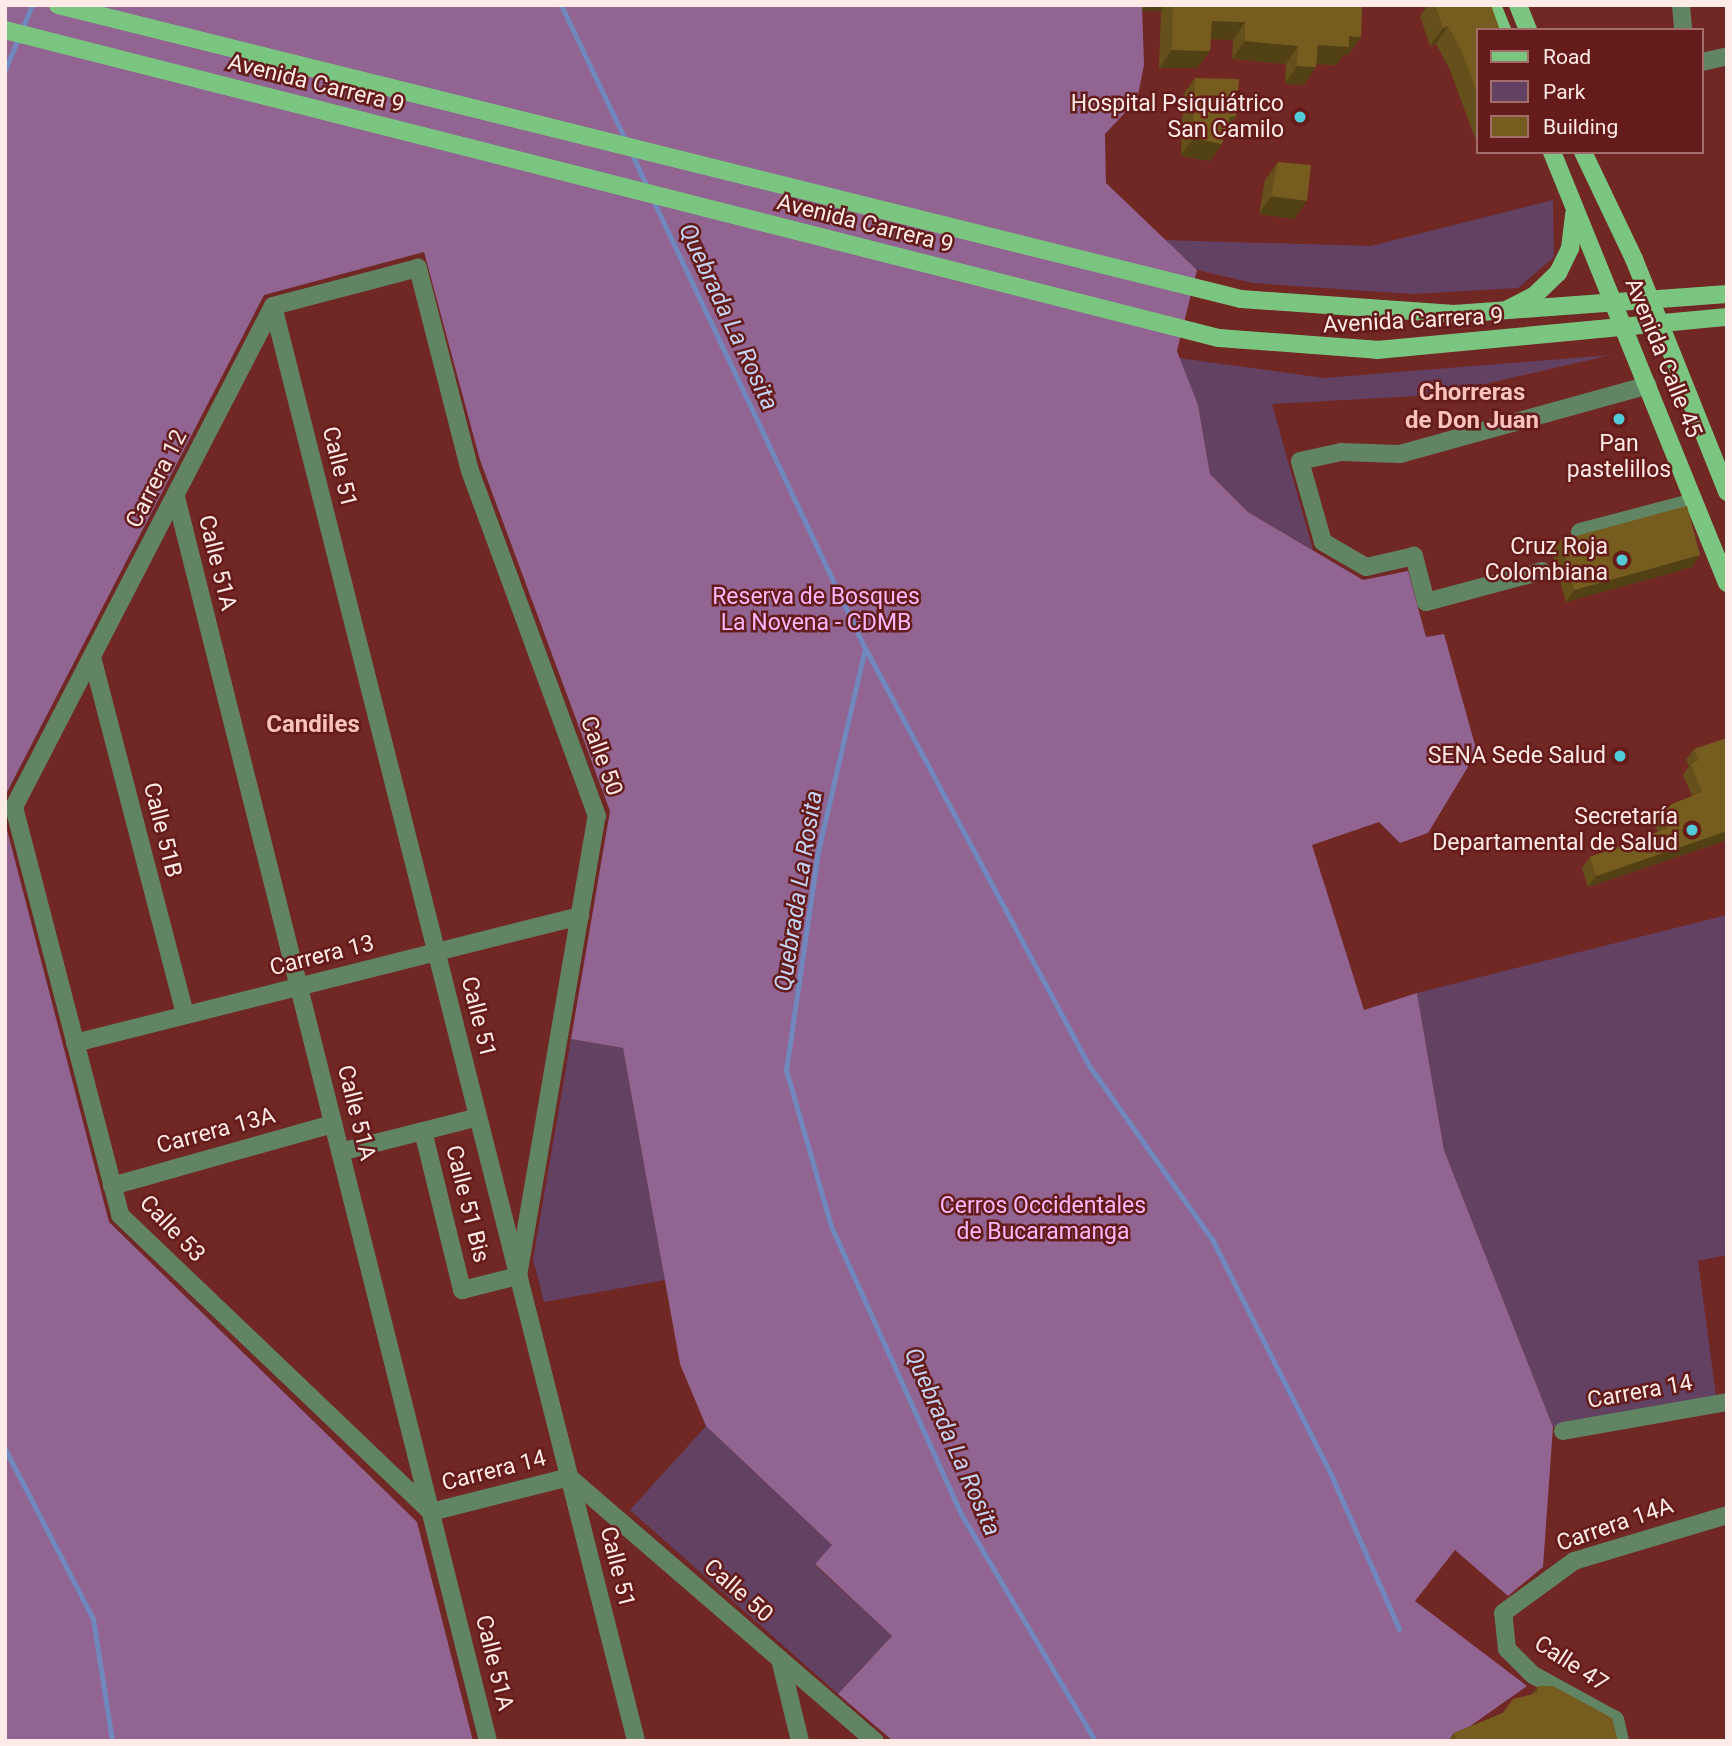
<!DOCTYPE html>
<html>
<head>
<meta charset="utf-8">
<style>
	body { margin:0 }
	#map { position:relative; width:1732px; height:1746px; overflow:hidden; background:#712723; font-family:Roboto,sans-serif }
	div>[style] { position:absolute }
	.green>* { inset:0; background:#624163 }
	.forest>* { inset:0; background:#916491 }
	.stream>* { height:5px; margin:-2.5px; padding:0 2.5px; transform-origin:2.5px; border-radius:2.5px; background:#7188be }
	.minor>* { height:18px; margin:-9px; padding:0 9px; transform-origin:9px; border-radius:9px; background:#618563 }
	.major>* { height:18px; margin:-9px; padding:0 9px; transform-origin:9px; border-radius:9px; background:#7ac580 }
	.wall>* { inset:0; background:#65501b }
	.shaded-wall>* { inset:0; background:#534116 }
	.building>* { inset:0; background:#765d1f }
	.dots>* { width:19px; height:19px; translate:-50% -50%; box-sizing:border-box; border:4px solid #651b19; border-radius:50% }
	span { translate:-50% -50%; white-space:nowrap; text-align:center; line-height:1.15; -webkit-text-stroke:5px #651b19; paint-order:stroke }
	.street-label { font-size:23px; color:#feebe8 }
	.poi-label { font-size:23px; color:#feebe8 }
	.right { translate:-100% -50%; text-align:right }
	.park-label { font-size:23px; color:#fbb8fc }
	.water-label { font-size:24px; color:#c5d3f3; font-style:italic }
	.neighbourhood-label { font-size:24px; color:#fac3bd; font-weight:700 }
	.frame { position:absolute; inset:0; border:7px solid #feebe8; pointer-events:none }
	.legend { position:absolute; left:1476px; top:28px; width:228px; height:126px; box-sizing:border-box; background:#651b19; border:2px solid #a26e6c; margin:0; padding:9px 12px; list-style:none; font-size:21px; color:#feebe8 }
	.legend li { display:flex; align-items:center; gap:14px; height:35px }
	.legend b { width:35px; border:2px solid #a26e6c }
</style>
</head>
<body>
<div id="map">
	<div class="green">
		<i style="clip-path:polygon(1553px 200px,1554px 257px,1518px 288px,1412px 294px,1253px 283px,1197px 270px,1164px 240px,1371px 246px)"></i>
		<i style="clip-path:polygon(1611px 355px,1436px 395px,1272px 404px,1313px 550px,1248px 512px,1210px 474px,1198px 405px,1179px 358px,1324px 378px)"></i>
		<i style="clip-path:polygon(1727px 915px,1727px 1255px,1698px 1261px,1716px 1396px,1553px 1427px,1444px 1150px,1417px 993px)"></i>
		<i style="clip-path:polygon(571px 1039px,623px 1048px,665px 1280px,544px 1302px,533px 1259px)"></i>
		<i style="clip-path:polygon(706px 1426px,833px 1546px,815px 1565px,892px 1636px,838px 1694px,630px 1510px)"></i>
	</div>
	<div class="forest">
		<i style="clip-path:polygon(5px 5px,1142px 5px,1144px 65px,1137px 100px,1105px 134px,1106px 183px,1197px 270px,1177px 351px,1198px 405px,1210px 474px,1248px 512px,1363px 580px,1408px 571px,1426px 637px,1444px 634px,1477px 752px,1428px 833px,1400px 843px,1379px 822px,1312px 845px,1364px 1010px,1417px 993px,1444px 1150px,1553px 1427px,1543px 1567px,1508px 1596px,1455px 1550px,1415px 1601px,1527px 1686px,1449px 1741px,893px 1741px,838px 1694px,892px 1636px,815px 1564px,832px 1545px,706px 1426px,680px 1364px,623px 1048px,571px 1039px,610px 811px,480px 460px,424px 252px,264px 295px,5px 796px)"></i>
		<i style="clip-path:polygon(5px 822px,109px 1222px,417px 1522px,473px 1741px,5px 1741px)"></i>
	</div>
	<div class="stream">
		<i style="left:561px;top:5px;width:151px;rotate:64.5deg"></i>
		<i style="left:5px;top:70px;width:70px;rotate:-67.4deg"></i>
		<i style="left:630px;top:150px;width:43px;rotate:65.2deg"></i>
		<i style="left:652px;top:198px;width:498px;rotate:64.7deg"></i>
		<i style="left:865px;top:648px;width:208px;rotate:103deg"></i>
		<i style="left:818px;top:851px;width:221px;rotate:98.3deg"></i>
		<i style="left:786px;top:1070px;width:162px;rotate:73.9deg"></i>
		<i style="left:831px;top:1226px;width:316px;rotate:65.7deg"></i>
		<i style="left:961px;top:1514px;width:264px;rotate:59.4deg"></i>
		<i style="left:865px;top:648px;width:476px;rotate:61.8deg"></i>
		<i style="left:1090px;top:1067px;width:211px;rotate:54.7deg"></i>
		<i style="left:1212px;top:1239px;width:267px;rotate:63.2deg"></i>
		<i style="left:1332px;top:1477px;width:166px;rotate:66.2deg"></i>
		<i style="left:5px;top:1449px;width:191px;rotate:62.6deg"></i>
		<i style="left:93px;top:1619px;width:123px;rotate:81.1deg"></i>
	</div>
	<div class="minor">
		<i style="left:1681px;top:5px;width:25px;rotate:85deg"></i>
		<i style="left:1702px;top:62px;width:26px;rotate:-13deg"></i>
		<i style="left:273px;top:306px;width:1480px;rotate:75.8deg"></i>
		<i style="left:176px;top:497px;width:1283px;rotate:75.92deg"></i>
		<i style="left:1580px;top:532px;width:118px;rotate:-14.7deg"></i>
		<i style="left:1542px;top:571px;width:120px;rotate:165deg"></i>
		<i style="left:1426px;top:602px;width:48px;rotate:-104.6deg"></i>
		<i style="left:1414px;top:556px;width:49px;rotate:167.1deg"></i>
		<i style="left:1366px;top:567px;width:50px;rotate:-149.8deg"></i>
		<i style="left:1323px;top:542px;width:84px;rotate:-105.9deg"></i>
		<i style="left:1300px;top:461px;width:42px;rotate:-12.4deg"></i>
		<i style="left:1341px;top:452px;width:59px;rotate:1.9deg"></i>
		<i style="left:1400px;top:454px;width:257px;rotate:-15.5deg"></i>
		<i style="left:92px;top:657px;width:370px;rotate:75.4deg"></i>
		<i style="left:75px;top:1043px;width:521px;rotate:-14.12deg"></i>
		<i style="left:423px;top:1131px;width:164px;rotate:76.2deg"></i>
		<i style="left:462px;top:1290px;width:58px;rotate:-14deg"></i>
		<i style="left:518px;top:1276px;width:467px;rotate:-80.3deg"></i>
		<i style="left:597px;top:816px;width:368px;rotate:-110.2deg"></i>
		<i style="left:470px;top:471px;width:210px;rotate:-104.4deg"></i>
		<i style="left:418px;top:268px;width:150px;rotate:165.3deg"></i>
		<i style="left:273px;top:306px;width:564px;rotate:117.34deg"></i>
		<i style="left:14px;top:807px;width:422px;rotate:75.4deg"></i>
		<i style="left:120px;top:1215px;width:430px;rotate:43.7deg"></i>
		<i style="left:431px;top:1512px;width:142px;rotate:-14.2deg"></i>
		<i style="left:569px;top:1477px;width:404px;rotate:40.8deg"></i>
		<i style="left:340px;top:1152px;width:142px;rotate:-14.2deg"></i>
		<i style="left:112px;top:1186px;width:230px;rotate:-15.7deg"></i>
		<i style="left:1563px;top:1431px;width:167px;rotate:-10deg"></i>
		<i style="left:780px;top:1659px;width:84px;rotate:76.3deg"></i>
		<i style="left:1620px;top:1741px;width:22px;rotate:-103deg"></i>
		<i style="left:1615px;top:1720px;width:94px;rotate:-151.2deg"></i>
		<i style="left:1533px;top:1675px;width:37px;rotate:-135deg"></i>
		<i style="left:1507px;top:1649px;width:36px;rotate:-96deg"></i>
		<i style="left:1503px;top:1613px;width:88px;rotate:-36.2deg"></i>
		<i style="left:1574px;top:1561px;width:160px;rotate:-16.7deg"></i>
	</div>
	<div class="major">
		<i style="left:58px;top:5px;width:1219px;rotate:13.96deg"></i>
		<i style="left:1241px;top:299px;width:214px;rotate:4deg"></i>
		<i style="left:1454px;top:314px;width:274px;rotate:-4.2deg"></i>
		<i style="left:1492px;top:5px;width:27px;rotate:68deg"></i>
		<i style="left:1518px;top:5px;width:27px;rotate:68deg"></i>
		<i style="left:5px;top:30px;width:1252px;rotate:14.24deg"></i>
		<i style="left:1219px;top:338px;width:158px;rotate:4.3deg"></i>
		<i style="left:1377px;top:350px;width:352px;rotate:-5.4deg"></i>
		<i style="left:1552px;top:152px;width:465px;rotate:67.9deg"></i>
		<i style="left:1583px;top:152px;width:119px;rotate:64.5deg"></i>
		<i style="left:1634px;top:259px;width:251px;rotate:68.2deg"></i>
		<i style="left:1508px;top:309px;width:30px;rotate:-27deg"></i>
		<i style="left:1535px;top:295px;width:32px;rotate:-44deg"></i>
		<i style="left:1558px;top:273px;width:28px;rotate:-64deg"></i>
		<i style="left:1570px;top:248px;width:35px;rotate:-83deg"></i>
	</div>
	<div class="wall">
		<i style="clip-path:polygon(1142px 5px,1362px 5px,1361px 37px,1348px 55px,1344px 54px,1336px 65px,1316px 64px,1304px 85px,1285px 84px,1286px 64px,1232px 59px,1233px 40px,1211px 39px,1210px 51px,1197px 68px,1159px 68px,1161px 11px,1142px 11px)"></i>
		<i style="clip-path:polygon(1428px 5px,1491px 5px,1478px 30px,1478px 146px,1450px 70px,1436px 44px,1430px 46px,1420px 16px)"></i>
		<i style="clip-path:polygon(1195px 78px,1236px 116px,1225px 133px,1222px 144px,1210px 161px,1181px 156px,1183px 95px)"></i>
		<i style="clip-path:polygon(1278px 162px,1294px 219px,1259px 214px,1265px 180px)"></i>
		<i style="clip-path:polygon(1561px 540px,1692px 567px,1566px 602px,1552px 552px)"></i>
		<i style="clip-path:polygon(1727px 738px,1727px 840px,1588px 887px,1582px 868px,1590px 857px,1658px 832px,1652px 820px,1660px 809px,1692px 796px,1683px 775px,1689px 766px,1686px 760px,1694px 749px)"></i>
		<i style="clip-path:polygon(1538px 1686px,1618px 1741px,1448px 1741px,1454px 1733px,1503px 1713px,1532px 1694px)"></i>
	</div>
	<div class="shaded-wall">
		<i style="clip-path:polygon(1146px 5px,1165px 5px,1161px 11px,1142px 11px)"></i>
		<i style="clip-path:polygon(1212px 21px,1245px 22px,1233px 40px,1200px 38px)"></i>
		<i style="clip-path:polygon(1448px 26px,1436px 44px,1430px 46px,1443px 28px)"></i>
		<i style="clip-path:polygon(1349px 36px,1361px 37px,1348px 55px,1344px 54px,1336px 65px,1306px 63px,1318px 45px)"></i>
		<i style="clip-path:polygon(1245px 41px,1298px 46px,1286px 64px,1232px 59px)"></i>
		<i style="clip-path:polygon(1172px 50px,1210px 51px,1197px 68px,1159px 68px)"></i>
		<i style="clip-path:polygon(1297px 66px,1316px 67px,1304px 85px,1285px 84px)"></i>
		<i style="clip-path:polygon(1236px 116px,1224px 134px,1230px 117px)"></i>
		<i style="clip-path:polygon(1193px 138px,1222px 144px,1210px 161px,1181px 156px)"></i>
		<i style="clip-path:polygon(1271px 196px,1307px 201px,1294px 219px,1259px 214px)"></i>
		<i style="clip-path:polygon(1700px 555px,1692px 567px,1566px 602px,1574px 590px)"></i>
		<i style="clip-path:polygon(1727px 831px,1727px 840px,1588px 887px,1596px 876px)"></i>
	</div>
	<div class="building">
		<i style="clip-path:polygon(1173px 5px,1362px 5px,1361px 37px,1349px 36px,1349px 47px,1318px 45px,1316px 67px,1297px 66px,1298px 46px,1245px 41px,1245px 22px,1212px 21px,1210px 51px,1172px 50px)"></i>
		<i style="clip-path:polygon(1435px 5px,1491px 5px,1500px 30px,1478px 30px,1478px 95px,1462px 52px,1448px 26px,1443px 28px)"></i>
		<i style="clip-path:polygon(1195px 78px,1239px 79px,1236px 116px,1230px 117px,1222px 144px,1193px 138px)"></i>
		<i style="clip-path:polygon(1278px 162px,1311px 165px,1307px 201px,1271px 196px)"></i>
		<i style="clip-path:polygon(1687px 506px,1700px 555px,1574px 590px,1561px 540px)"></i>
		<i style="clip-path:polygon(1727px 738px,1727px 831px,1596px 876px,1590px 857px,1668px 828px,1660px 809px,1702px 792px,1691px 764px,1699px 760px,1694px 749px)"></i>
		<i style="clip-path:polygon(1538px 1686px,1553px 1686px,1612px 1718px,1618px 1741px,1457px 1741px,1454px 1733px,1503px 1713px,1513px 1699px,1538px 1693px)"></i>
	</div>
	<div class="dots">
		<i style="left:1300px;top:117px;background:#52cbd9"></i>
		<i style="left:1619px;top:419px;background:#52cbd9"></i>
		<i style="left:1622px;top:560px;background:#52cbd9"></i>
		<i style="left:1620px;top:756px;background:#52cbd9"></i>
		<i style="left:1692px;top:830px;background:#52cbd9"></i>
	</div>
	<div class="street-label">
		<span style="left:316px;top:84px;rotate:14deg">Avenida Carrera 9</span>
		<span style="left:865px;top:224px;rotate:14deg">Avenida Carrera 9</span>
		<span style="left:1413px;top:321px;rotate:-3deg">Avenida Carrera 9</span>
		<span style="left:1663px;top:358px;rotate:68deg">Avenida Calle 45</span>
		<span style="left:339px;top:467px;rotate:76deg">Calle 51</span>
		<span style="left:157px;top:479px;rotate:-63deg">Carrera 12</span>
		<span style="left:217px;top:563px;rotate:76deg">Calle 51A</span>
		<span style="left:601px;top:756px;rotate:70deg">Calle 50</span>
		<span style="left:162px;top:830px;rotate:76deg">Calle 51B</span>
		<span style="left:322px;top:956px;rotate:-14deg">Carrera 13</span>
		<span style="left:478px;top:1017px;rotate:76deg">Calle 51</span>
		<span style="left:356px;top:1113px;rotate:76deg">Calle 51A</span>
		<span style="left:216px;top:1131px;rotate:-15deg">Carrera 13A</span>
		<span style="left:467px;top:1204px;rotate:76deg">Calle 51 Bis</span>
		<span style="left:172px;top:1229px;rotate:46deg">Calle 53</span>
		<span style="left:1640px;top:1392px;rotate:-10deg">Carrera 14</span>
		<span style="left:494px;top:1471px;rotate:-14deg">Carrera 14</span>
		<span style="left:1615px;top:1525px;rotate:-19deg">Carrera 14A</span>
		<span style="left:617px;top:1567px;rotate:76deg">Calle 51</span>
		<span style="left:738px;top:1591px;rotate:41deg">Calle 50</span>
		<span style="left:494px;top:1663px;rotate:76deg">Calle 51A</span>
		<span style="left:1571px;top:1664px;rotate:33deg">Calle 47</span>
	</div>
	<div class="poi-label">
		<span class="right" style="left:1284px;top:117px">Hospital Psiquiátrico<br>San Camilo</span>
		<span style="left:1619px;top:457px">Pan<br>pastelillos</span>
		<span class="right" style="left:1608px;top:560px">Cruz Roja<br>Colombiana</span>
		<span class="right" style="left:1606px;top:756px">SENA Sede Salud</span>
		<span class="right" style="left:1678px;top:830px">Secretaría<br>Departamental de Salud</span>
	</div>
	<div class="park-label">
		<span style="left:816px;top:610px">Reserva de Bosques<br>La Novena - CDMB</span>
		<span style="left:1043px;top:1219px">Cerros Occidentales<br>de Bucaramanga</span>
	</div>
	<div class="water-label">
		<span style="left:728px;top:317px;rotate:65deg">Quebrada La Rosita</span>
		<span style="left:799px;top:891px;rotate:-81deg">Quebrada La Rosita</span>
		<span style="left:952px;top:1442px;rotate:66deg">Quebrada La Rosita</span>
	</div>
	<div class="neighbourhood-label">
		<span style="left:1472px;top:407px">Chorreras<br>de Don Juan</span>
		<span style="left:313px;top:725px">Candiles</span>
	</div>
	<div class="frame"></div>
	<ul class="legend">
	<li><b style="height:9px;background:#7ac580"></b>Road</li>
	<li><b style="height:19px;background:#624163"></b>Park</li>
	<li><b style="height:19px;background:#765d1f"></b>Building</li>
	</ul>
</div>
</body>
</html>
